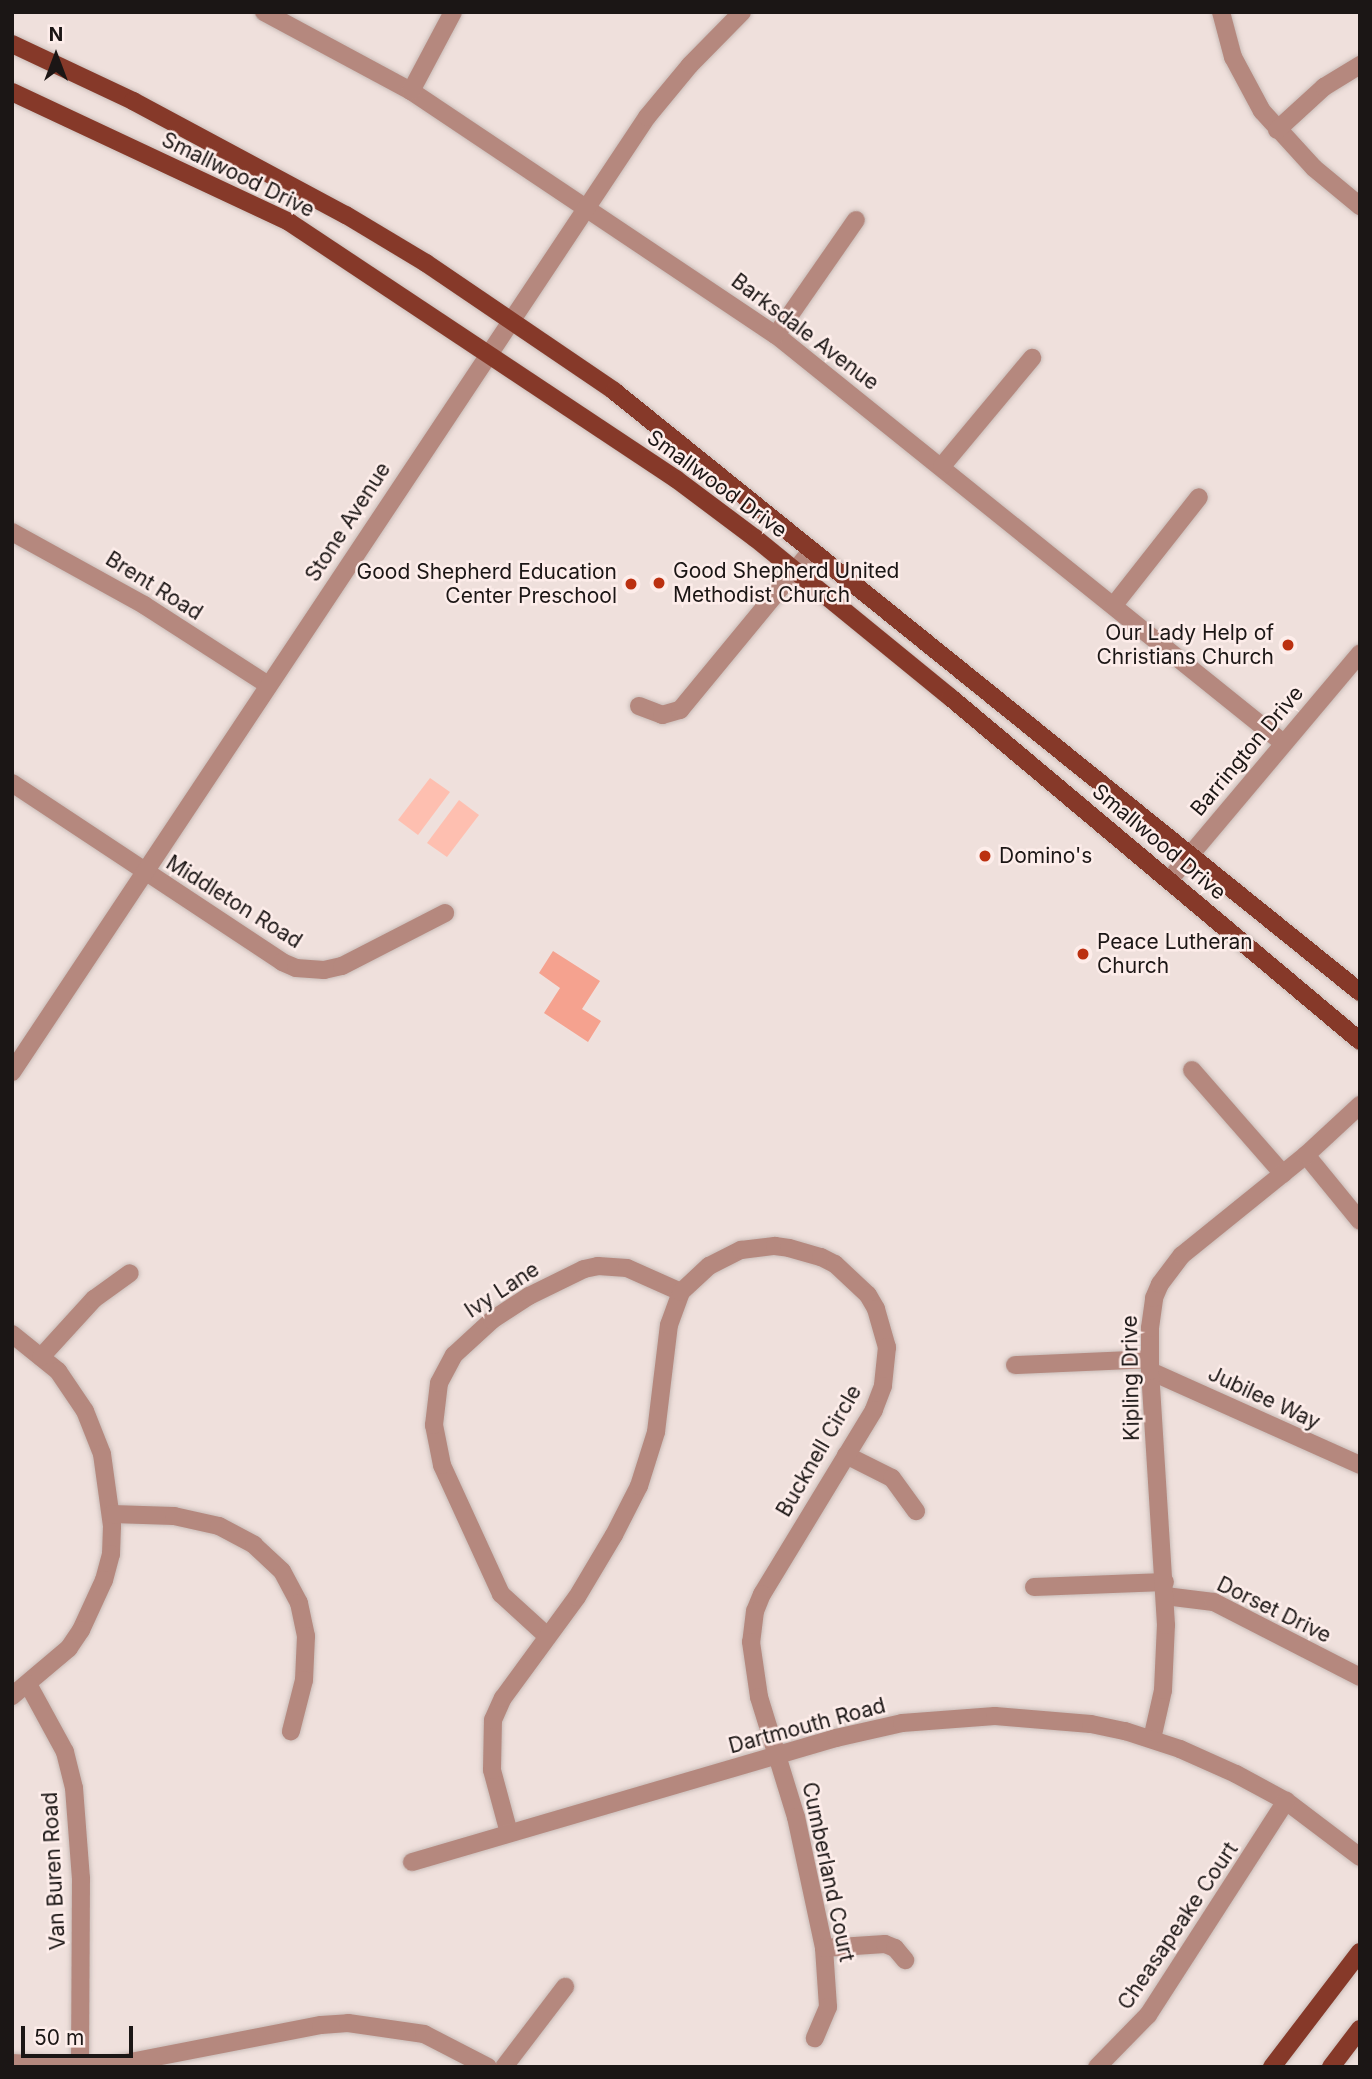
<!DOCTYPE html>
<html>
<head>
<meta charset="utf-8">
<style>
	body { margin:0 }
	#map { position:relative; width:1372px; height:2079px; overflow:hidden; background:#efe0dc; font-family:Inter,sans-serif }
	div>[style] { position:absolute }
	.green>* { inset:0; background:#febfb0 }
	.water>* { inset:0; background:#f5a28f }
	.roads { filter:drop-shadow(0 0 2px #c9bcb8) drop-shadow(0 0 2px #c9bcb8) }
	.minor>* { height:18px; margin:-9px; padding:0 9px; transform-origin:9px; border-radius:9px; background:#b5887e }
	.major>* { height:18px; margin:-9px; padding:0 9px; transform-origin:9px; border-radius:9px; background:#863929 }
	.dots>* { width:19px; height:19px; translate:-50% -50%; box-sizing:border-box; border:4px solid #fdedea; border-radius:50% }
	span { translate:-50% -50%; white-space:nowrap; text-align:center; line-height:1.15; -webkit-text-stroke:5px #fdedea; paint-order:stroke }
	.street-label { font-size:21px; color:#1b1615 }
	.poi-label { font-size:21px; color:#1b1615 }
	.left { translate:0 -50%; text-align:left }
	.right { translate:-100% -50%; text-align:right }
	.frame { position:absolute; inset:0; border:14px solid #1b1615; pointer-events:none }
	.north { position:absolute; left:21px; top:21px; width:70px; height:70px; -webkit-text-stroke:5px #fdedea; paint-order:stroke; rotate:0deg; font-size:19px; font-weight:700; line-height:28px; text-align:center; color:#1b1615 }
	.north::after { content:''; display:block; margin:auto; width:24px; height:32px; background:#1b1615; clip-path:polygon(50% 0,100% 100%,50% 72%,0 100%) }
	.scale { position:absolute; left:21px; top:2026px; width:112px; height:32px; box-sizing:border-box; border:4px solid #1b1615; border-top:0; padding-left:9px; font-size:21px; line-height:24px; white-space:nowrap; color:#1b1615; -webkit-text-stroke:5px #fdedea; paint-order:stroke }
</style>
</head>
<body>
<div id="map">
	<div class="green">
		<i style="clip-path:polygon(430px 778px,450px 792px,418px 835px,398px 820px)"></i>
		<i style="clip-path:polygon(459px 800px,479px 815px,447px 857px,427px 843px)"></i>
	</div>
	<div class="water">
		<i style="clip-path:polygon(553px 951px,600px 981px,582px 1009px,601px 1021px,588px 1042px,544px 1013px,560px 988px,539px 973px)"></i>
	</div>
	<div class="roads">
		<div class="minor">
			<i style="left:264px;top:12px;width:167px;rotate:28.3deg"></i>
			<i style="left:411px;top:91px;width:439px;rotate:33.8deg"></i>
			<i style="left:776px;top:335px;width:649px;rotate:38.81deg"></i>
			<i style="left:1221px;top:12px;width:47px;rotate:75.1deg"></i>
			<i style="left:1233px;top:57px;width:61px;rotate:61.8deg"></i>
			<i style="left:1262px;top:111px;width:77px;rotate:47.6deg"></i>
			<i style="left:1314px;top:168px;width:60px;rotate:39.6deg"></i>
			<i style="left:411px;top:91px;width:89px;rotate:-62deg"></i>
			<i style="left:1277px;top:130px;width:64px;rotate:-42.5deg"></i>
			<i style="left:1324px;top:87px;width:42px;rotate:-31.4deg"></i>
			<i style="left:776px;top:335px;width:140px;rotate:-55.2deg"></i>
			<i style="left:942px;top:466px;width:141px;rotate:-50.2deg"></i>
			<i style="left:12px;top:532px;width:151px;rotate:28.9deg"></i>
			<i style="left:144px;top:605px;width:148px;rotate:32.8deg"></i>
			<i style="left:1114px;top:605px;width:137px;rotate:-51.8deg"></i>
			<i style="left:639px;top:706px;width:25px;rotate:21deg"></i>
			<i style="left:662px;top:715px;width:19px;rotate:-16deg"></i>
			<i style="left:680px;top:710px;width:207px;rotate:-50.5deg"></i>
			<i style="left:12px;top:783px;width:324px;rotate:33.5deg"></i>
			<i style="left:282px;top:962px;width:15px;rotate:23deg"></i>
			<i style="left:296px;top:968px;width:28px;rotate:4deg"></i>
			<i style="left:324px;top:970px;width:18px;rotate:-13deg"></i>
			<i style="left:342px;top:966px;width:116px;rotate:-27.2deg"></i>
			<i style="left:1170px;top:879px;width:295px;rotate:-49.9deg"></i>
			<i style="left:1192px;top:1070px;width:138px;rotate:48.8deg"></i>
			<i style="left:12px;top:1072px;width:1147px;rotate:-56.38deg"></i>
			<i style="left:647px;top:117px;width:67px;rotate:-50.4deg"></i>
			<i style="left:690px;top:65px;width:74px;rotate:-45.5deg"></i>
			<i style="left:1306px;top:1155px;width:85px;rotate:50.7deg"></i>
			<i style="left:12px;top:1334px;width:59px;rotate:38.8deg"></i>
			<i style="left:58px;top:1371px;width:48px;rotate:56deg"></i>
			<i style="left:85px;top:1411px;width:46px;rotate:68.4deg"></i>
			<i style="left:102px;top:1454px;width:73px;rotate:82.1deg"></i>
			<i style="left:112px;top:1526px;width:28px;rotate:92deg"></i>
			<i style="left:111px;top:1554px;width:27px;rotate:105deg"></i>
			<i style="left:104px;top:1580px;width:55px;rotate:114.7deg"></i>
			<i style="left:81px;top:1630px;width:22px;rotate:124deg"></i>
			<i style="left:69px;top:1648px;width:75px;rotate:139.9deg"></i>
			<i style="left:41px;top:1357px;width:79px;rotate:-47.6deg"></i>
			<i style="left:94px;top:1299px;width:44px;rotate:-35.8deg"></i>
			<i style="left:1015px;top:1365px;width:135px;rotate:-2.5deg"></i>
			<i style="left:1150px;top:1371px;width:230px;rotate:24.1deg"></i>
			<i style="left:846px;top:1455px;width:51px;rotate:26.6deg"></i>
			<i style="left:892px;top:1478px;width:41px;rotate:54deg"></i>
			<i style="left:112px;top:1514px;width:62px;rotate:1.8deg"></i>
			<i style="left:174px;top:1516px;width:46px;rotate:12.5deg"></i>
			<i style="left:219px;top:1526px;width:40px;rotate:28deg"></i>
			<i style="left:254px;top:1545px;width:38px;rotate:43deg"></i>
			<i style="left:282px;top:1571px;width:36px;rotate:62deg"></i>
			<i style="left:299px;top:1603px;width:34px;rotate:78deg"></i>
			<i style="left:306px;top:1636px;width:44px;rotate:92.6deg"></i>
			<i style="left:304px;top:1680px;width:53px;rotate:104.3deg"></i>
			<i style="left:1034px;top:1587px;width:131px;rotate:-2.2deg"></i>
			<i style="left:1165px;top:1596px;width:49px;rotate:7deg"></i>
			<i style="left:1214px;top:1602px;width:164px;rotate:27.2deg"></i>
			<i style="left:546px;top:1635px;width:61px;rotate:-137.7deg"></i>
			<i style="left:501px;top:1594px;width:142px;rotate:-114.6deg"></i>
			<i style="left:442px;top:1465px;width:41px;rotate:-101.3deg"></i>
			<i style="left:434px;top:1425px;width:42px;rotate:-83.2deg"></i>
			<i style="left:439px;top:1383px;width:32px;rotate:-62deg"></i>
			<i style="left:454px;top:1355px;width:52px;rotate:-42.6deg"></i>
			<i style="left:492px;top:1320px;width:44px;rotate:-33deg"></i>
			<i style="left:529px;top:1296px;width:61px;rotate:-26.1deg"></i>
			<i style="left:584px;top:1269px;width:14px;rotate:-12deg"></i>
			<i style="left:598px;top:1266px;width:29px;rotate:4deg"></i>
			<i style="left:627px;top:1268px;width:59px;rotate:24deg"></i>
			<i style="left:28px;top:1684px;width:77px;rotate:61.4deg"></i>
			<i style="left:65px;top:1752px;width:37px;rotate:76deg"></i>
			<i style="left:74px;top:1788px;width:90px;rotate:85.6deg"></i>
			<i style="left:81px;top:1878px;width:189px;rotate:90.3deg"></i>
			<i style="left:1152px;top:1739px;width:50px;rotate:-77.3deg"></i>
			<i style="left:1163px;top:1690px;width:65px;rotate:-87.4deg"></i>
			<i style="left:1166px;top:1625px;width:255px;rotate:-93.6deg"></i>
			<i style="left:1150px;top:1371px;width:43px;rotate:-90deg"></i>
			<i style="left:1150px;top:1328px;width:30px;rotate:-82deg"></i>
			<i style="left:1154px;top:1298px;width:15px;rotate:-67deg"></i>
			<i style="left:1160px;top:1284px;width:36px;rotate:-53deg"></i>
			<i style="left:1182px;top:1255px;width:159px;rotate:-38.9deg"></i>
			<i style="left:1306px;top:1155px;width:74px;rotate:-42.8deg"></i>
			<i style="left:509px;top:1833px;width:65px;rotate:-105.1deg"></i>
			<i style="left:492px;top:1770px;width:50px;rotate:-88.9deg"></i>
			<i style="left:493px;top:1720px;width:24px;rotate:-66deg"></i>
			<i style="left:503px;top:1698px;width:125px;rotate:-53.8deg"></i>
			<i style="left:577px;top:1597px;width:72px;rotate:-59.2deg"></i>
			<i style="left:614px;top:1535px;width:55px;rotate:-63deg"></i>
			<i style="left:639px;top:1486px;width:57px;rotate:-72.5deg"></i>
			<i style="left:656px;top:1432px;width:108px;rotate:-83.1deg"></i>
			<i style="left:669px;top:1325px;width:35px;rotate:-70deg"></i>
			<i style="left:681px;top:1292px;width:38px;rotate:-43deg"></i>
			<i style="left:709px;top:1266px;width:36px;rotate:-27deg"></i>
			<i style="left:741px;top:1250px;width:34px;rotate:-7deg"></i>
			<i style="left:775px;top:1246px;width:14px;rotate:8deg"></i>
			<i style="left:789px;top:1248px;width:33px;rotate:16deg"></i>
			<i style="left:821px;top:1257px;width:16px;rotate:27deg"></i>
			<i style="left:835px;top:1264px;width:45px;rotate:43.2deg"></i>
			<i style="left:868px;top:1295px;width:16px;rotate:60deg"></i>
			<i style="left:876px;top:1309px;width:40px;rotate:74deg"></i>
			<i style="left:887px;top:1347px;width:39px;rotate:96deg"></i>
			<i style="left:883px;top:1386px;width:26px;rotate:111deg"></i>
			<i style="left:874px;top:1410px;width:215px;rotate:121.3deg"></i>
			<i style="left:762px;top:1594px;width:18px;rotate:112deg"></i>
			<i style="left:755px;top:1611px;width:31px;rotate:97deg"></i>
			<i style="left:751px;top:1642px;width:56px;rotate:81.7deg"></i>
			<i style="left:759px;top:1697px;width:126px;rotate:72.9deg"></i>
			<i style="left:796px;top:1817px;width:134px;rotate:77.9deg"></i>
			<i style="left:824px;top:1948px;width:59px;rotate:86.1deg"></i>
			<i style="left:828px;top:2007px;width:34px;rotate:113deg"></i>
			<i style="left:412px;top:1862px;width:442px;rotate:-16.3deg"></i>
			<i style="left:836px;top:1738px;width:68px;rotate:-12.8deg"></i>
			<i style="left:902px;top:1723px;width:93px;rotate:-4.3deg"></i>
			<i style="left:995px;top:1716px;width:96px;rotate:4.8deg"></i>
			<i style="left:1091px;top:1724px;width:35px;rotate:12deg"></i>
			<i style="left:1125px;top:1731px;width:58px;rotate:18.1deg"></i>
			<i style="left:1180px;top:1749px;width:61px;rotate:24.1deg"></i>
			<i style="left:1236px;top:1774px;width:57px;rotate:28.4deg"></i>
			<i style="left:1286px;top:1801px;width:93px;rotate:37.1deg"></i>
			<i style="left:824px;top:1948px;width:61px;rotate:-3.8deg"></i>
			<i style="left:885px;top:1944px;width:11px;rotate:22deg"></i>
			<i style="left:895px;top:1948px;width:16px;rotate:50deg"></i>
			<i style="left:12px;top:2063px;width:68px;rotate:3.4deg"></i>
			<i style="left:80px;top:2067px;width:35px;rotate:-3deg"></i>
			<i style="left:115px;top:2065px;width:210px;rotate:-11deg"></i>
			<i style="left:321px;top:2025px;width:27px;rotate:-4deg"></i>
			<i style="left:348px;top:2023px;width:77px;rotate:8.2deg"></i>
			<i style="left:424px;top:2034px;width:72px;rotate:27.3deg"></i>
			<i style="left:504px;top:2067px;width:101px;rotate:-52.7deg"></i>
			<i style="left:1097px;top:2067px;width:73px;rotate:-45.6deg"></i>
			<i style="left:1148px;top:2015px;width:255px;rotate:-57.2deg"></i>
		</div>
		<div class="major">
			<i style="left:12px;top:44px;width:134px;rotate:25.2deg"></i>
			<i style="left:133px;top:101px;width:242px;rotate:28.2deg"></i>
			<i style="left:346px;top:215px;width:93px;rotate:31deg"></i>
			<i style="left:426px;top:263px;width:227px;rotate:34.2deg"></i>
			<i style="left:614px;top:391px;width:958px;rotate:38.86deg"></i>
			<i style="left:12px;top:92px;width:306px;rotate:25.1deg"></i>
			<i style="left:289px;top:222px;width:465px;rotate:33.6deg"></i>
			<i style="left:676px;top:479px;width:99px;rotate:36.8deg"></i>
			<i style="left:755px;top:538px;width:252px;rotate:39.2deg"></i>
			<i style="left:950px;top:697px;width:535px;rotate:40deg"></i>
			<i style="left:1272px;top:2067px;width:145px;rotate:-52.6deg"></i>
			<i style="left:1331px;top:2067px;width:48px;rotate:-52.7deg"></i>
		</div>
	</div>
	<div class="dots">
		<i style="left:659px;top:583px;background:#bb3010"></i>
		<i style="left:631px;top:584px;background:#bb3010"></i>
		<i style="left:1288px;top:645px;background:#bb3010"></i>
		<i style="left:985px;top:856px;background:#bb3010"></i>
		<i style="left:1083px;top:954px;background:#bb3010"></i>
	</div>
	<div class="street-label">
		<span style="left:238px;top:175px;rotate:26deg">Smallwood Drive</span>
		<span style="left:805px;top:332px;rotate:37deg">Barksdale Avenue</span>
		<span style="left:717px;top:484px;rotate:36deg">Smallwood Drive</span>
		<span style="left:348px;top:522px;rotate:-57deg">Stone Avenue</span>
		<span style="left:154px;top:586px;rotate:32deg">Brent Road</span>
		<span style="left:1247px;top:751px;rotate:-50deg">Barrington Drive</span>
		<span style="left:1159px;top:842px;rotate:40deg">Smallwood Drive</span>
		<span style="left:234px;top:902px;rotate:32deg">Middleton Road</span>
		<span style="left:502px;top:1290px;rotate:-33deg">Ivy Lane</span>
		<span style="left:1131px;top:1378px;rotate:-91deg">Kipling Drive</span>
		<span style="left:1264px;top:1398px;rotate:25deg">Jubilee Way</span>
		<span style="left:819px;top:1451px;rotate:-60deg">Bucknell Circle</span>
		<span style="left:1274px;top:1610px;rotate:26deg">Dorset Drive</span>
		<span style="left:807px;top:1726px;rotate:-15deg">Dartmouth Road</span>
		<span style="left:54px;top:1871px;rotate:-93deg">Van Buren Road</span>
		<span style="left:828px;top:1872px;rotate:78deg">Cumberland Court</span>
		<span style="left:1178px;top:1926px;rotate:-56deg">Cheasapeake Court</span>
	</div>
	<div class="poi-label">
		<span class="left" style="left:673px;top:583px">Good Shepherd United<br>Methodist Church</span>
		<span class="right" style="left:617px;top:584px">Good Shepherd Education<br>Center Preschool</span>
		<span class="right" style="left:1274px;top:645px">Our Lady Help of<br>Christians Church</span>
		<span class="left" style="left:999px;top:856px">Domino's</span>
		<span class="left" style="left:1097px;top:954px">Peace Lutheran<br>Church</span>
	</div>
	<div class="frame"></div>
	<div class="north">N</div>
	<div class="scale">50 m</div>
</div>
</body>
</html>
